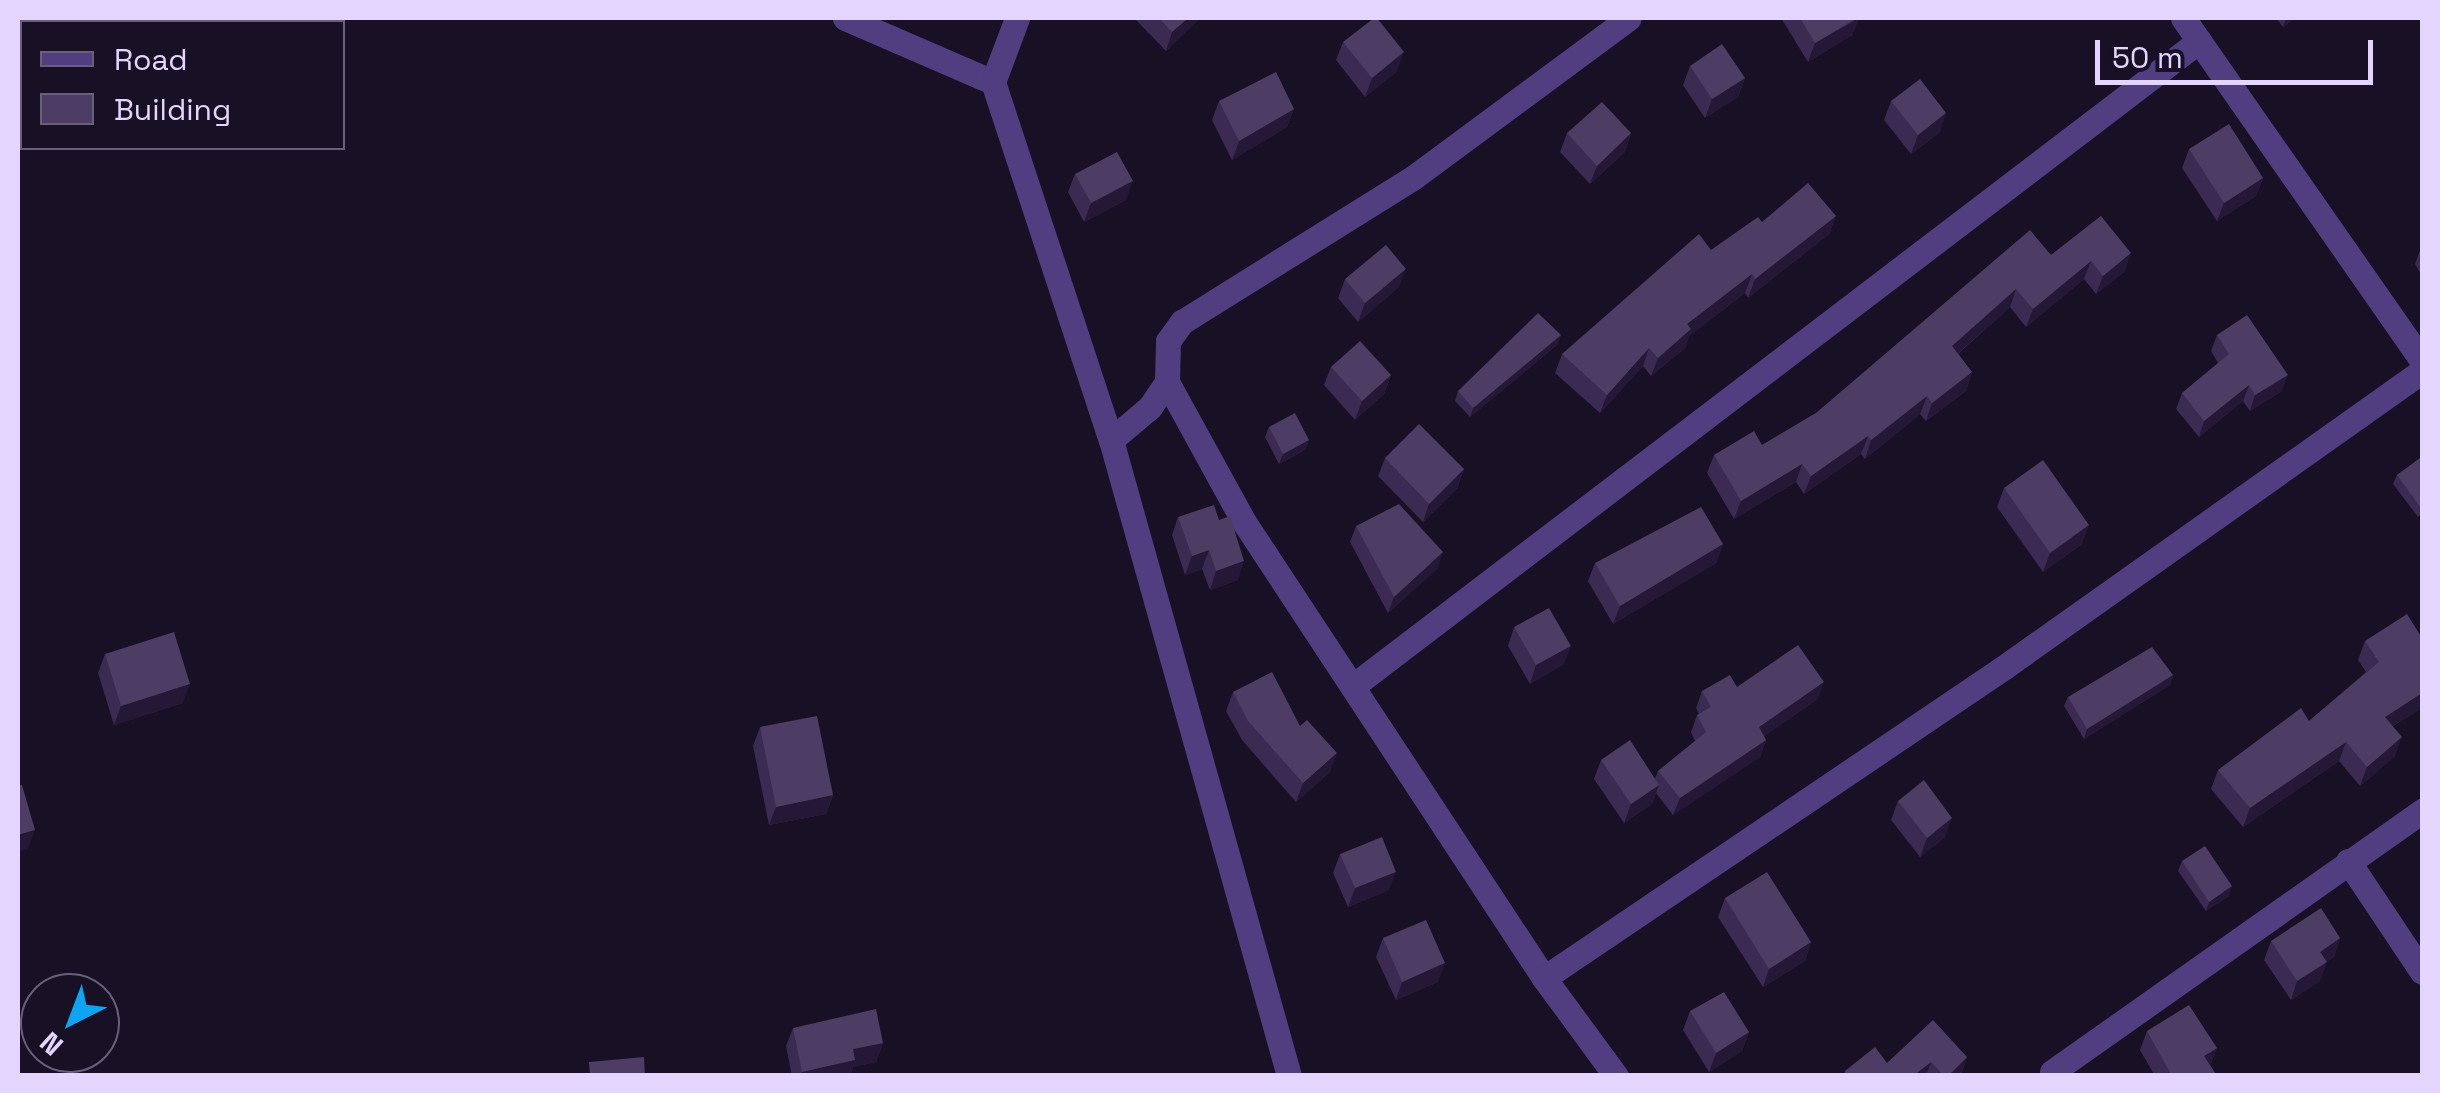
<!DOCTYPE html>
<html>
<head>
<meta charset="utf-8">
<style>
	body { margin:0 }
	#map { position:relative; width:2440px; height:1093px; overflow:hidden; background:#181024; font-family:"Space Grotesk",sans-serif }
	div>[style] { position:absolute }
	.minor>* { height:25px; margin:-12.5px; padding:0 12.5px; transform-origin:12.5px; border-radius:12.5px; background:#503e81 }
	.wall>* { inset:0; background:#3b2a51 }
	.shaded-wall>* { inset:0; background:#251837 }
	.building>* { inset:0; background:#4d3c63 }
	span { translate:-50% -50%; white-space:nowrap; text-align:center; line-height:1.15; -webkit-text-stroke:10px #181024; paint-order:stroke }
	.frame { position:absolute; inset:0; border:20px solid #e3d5fd; pointer-events:none }
	.legend { position:absolute; left:20px; top:20px; width:325px; height:130px; box-sizing:border-box; background:#181024; border:2px solid #695f7b; margin:0; padding:12px 18px; list-style:none; font-size:30px; color:#e3d5fd }
	.legend li { display:flex; align-items:center; gap:20px; height:50px }
	.legend b { width:50px; border:2px solid #695f7b }
	.north { position:absolute; left:20px; top:973px; width:100px; height:100px; box-sizing:border-box; background:#181024; border:2px solid #695f7b; border-radius:50%; rotate:222deg; font-size:28px; font-weight:700; line-height:40px; text-align:center; color:#e3d5fd }
	.north::after { content:''; display:block; margin:auto; width:35px; height:45px; background:#0da5f1; clip-path:polygon(50% 0,100% 100%,50% 72%,0 100%) }
	.scale { position:absolute; left:2095px; top:40px; width:278px; height:45px; box-sizing:border-box; border:5px solid #e3d5fd; border-top:0; padding-left:12px; font-size:30px; line-height:35px; white-space:nowrap; color:#e3d5fd; -webkit-text-stroke:8px #181024; paint-order:stroke }
</style>
</head>
<body>
<div id="map">
	<div class="minor">
		<i style="left:845px;top:18px;width:161px;rotate:23.4deg"></i>
		<i style="left:993px;top:82px;width:377px;rotate:71.8deg"></i>
		<i style="left:1111px;top:440px;width:660px;rotate:74.36deg"></i>
		<i style="left:2183px;top:18px;width:418px;rotate:55.1deg"></i>
		<i style="left:993px;top:82px;width:68px;rotate:-69.4deg"></i>
		<i style="left:1167px;top:382px;width:41px;rotate:-88.6deg"></i>
		<i style="left:1168px;top:341px;width:24px;rotate:-54deg"></i>
		<i style="left:1182px;top:322px;width:274px;rotate:-32deg"></i>
		<i style="left:1414px;top:177px;width:267px;rotate:-36.5deg"></i>
		<i style="left:1111px;top:440px;width:51px;rotate:-40.2deg"></i>
		<i style="left:1150px;top:407px;width:30px;rotate:-56deg"></i>
		<i style="left:1167px;top:382px;width:160px;rotate:61.2deg"></i>
		<i style="left:1244px;top:522px;width:546px;rotate:56.66deg"></i>
		<i style="left:1544px;top:978px;width:122px;rotate:53.7deg"></i>
		<i style="left:1353px;top:686px;width:1064px;rotate:-37.32deg"></i>
		<i style="left:2348px;top:861px;width:133px;rotate:56.3deg"></i>
		<i style="left:1544px;top:978px;width:554px;rotate:-34.03deg"></i>
		<i style="left:2003px;top:668px;width:514px;rotate:-35.33deg"></i>
		<i style="left:2052px;top:1072px;width:453px;rotate:-35.2deg"></i>
	</div>
	<div class="wall">
		<i style="clip-path:polygon(151px 18px,244px 18px,245px 22px,152px 22px)"></i>
		<i style="clip-path:polygon(1134px 18px,1200px 18px,1166px 51px)"></i>
		<i style="clip-path:polygon(1781px 18px,1859px 18px,1852px 35px,1808px 62px)"></i>
		<i style="clip-path:polygon(2276px 18px,2295px 18px,2283px 27px)"></i>
		<i style="clip-path:polygon(1343px 42px,1397px 71px,1365px 97px,1336px 60px)"></i>
		<i style="clip-path:polygon(1690px 66px,1745px 78px,1738px 97px,1705px 118px,1683px 85px)"></i>
		<i style="clip-path:polygon(1219px 101px,1294px 109px,1287px 127px,1232px 160px,1212px 120px)"></i>
		<i style="clip-path:polygon(1891px 101px,1940px 132px,1911px 154px,1884px 120px)"></i>
		<i style="clip-path:polygon(1567px 133px,1631px 133px,1625px 152px,1590px 184px,1560px 152px)"></i>
		<i style="clip-path:polygon(2189px 149px,2263px 178px,2256px 196px,2217px 221px,2182px 168px)"></i>
		<i style="clip-path:polygon(1075px 174px,1126px 200px,1084px 222px,1068px 192px)"></i>
		<i style="clip-path:polygon(1836px 216px,1829px 234px,1748px 298px,1745px 293px,1689px 336px,1685px 348px,1651px 376px,1643px 366px,1600px 413px,1555px 373px,1562px 354px,1711px 250px,1762px 222px)"></i>
		<i style="clip-path:polygon(2101px 216px,2125px 271px,2096px 294px,2084px 279px,2026px 327px,2010px 307px,1958px 354px,1972px 372px,1966px 391px,1926px 421px,1920px 414px,1865px 459px,1861px 454px,1804px 494px,1796px 482px,1734px 519px,1707px 473px,1714px 455px,1762px 445px,1816px 413px,2051px 255px)"></i>
		<i style="clip-path:polygon(2422px 245px,2422px 276px,2415px 264px)"></i>
		<i style="clip-path:polygon(1345px 279px,1399px 287px,1358px 322px,1338px 298px)"></i>
		<i style="clip-path:polygon(1561px 335px,1557px 345px,1470px 417px,1455px 401px,1458px 391px)"></i>
		<i style="clip-path:polygon(2217px 335px,2282px 391px,2250px 411px,2243px 401px,2199px 437px,2176px 409px,2182px 393px,2218px 363px,2211px 351px)"></i>
		<i style="clip-path:polygon(1331px 367px,1391px 375px,1384px 394px,1355px 420px,1324px 385px)"></i>
		<i style="clip-path:polygon(1269px 427px,1309px 440px,1305px 450px,1279px 464px,1265px 437px)"></i>
		<i style="clip-path:polygon(1385px 458px,1464px 469px,1457px 488px,1423px 522px,1378px 476px)"></i>
		<i style="clip-path:polygon(2420px 458px,2422px 514px,2418px 517px,2393px 484px,2397px 475px)"></i>
		<i style="clip-path:polygon(2004px 488px,2082px 544px,2043px 572px,1997px 507px)"></i>
		<i style="clip-path:polygon(1178px 517px,1238px 580px,1210px 590px,1202px 569px,1185px 575px,1172px 535px)"></i>
		<i style="clip-path:polygon(1356px 526px,1438px 568px,1388px 613px,1350px 542px)"></i>
		<i style="clip-path:polygon(1723px 544px,1716px 563px,1613px 624px,1588px 581px,1595px 563px)"></i>
		<i style="clip-path:polygon(1514px 627px,1564px 664px,1530px 684px,1508px 646px)"></i>
		<i style="clip-path:polygon(2422px 638px,2422px 708px,2393px 726px,2395px 756px,2360px 786px,2339px 761px,2243px 827px,2211px 789px,2218px 770px,2309px 721px,2366px 672px,2358px 660px,2365px 641px)"></i>
		<i style="clip-path:polygon(105px 654px,183px 703px,114px 725px,98px 673px)"></i>
		<i style="clip-path:polygon(2173px 675px,2170px 685px,2084px 739px,2064px 706px,2068px 697px)"></i>
		<i style="clip-path:polygon(1737px 687px,1818px 699px,1764px 736px,1766px 740px,1760px 757px,1673px 815px,1656px 793px,1652px 804px,1624px 823px,1594px 779px,1601px 760px,1655px 779px,1658px 771px,1695px 741px,1691px 732px,1697px 715px,1699px 714px,1696px 708px,1702px 691px)"></i>
		<i style="clip-path:polygon(1233px 692px,1300px 726px,1330px 772px,1296px 802px,1242px 740px,1226px 711px)"></i>
		<i style="clip-path:polygon(760px 727px,833px 795px,826px 814px,769px 825px,753px 746px)"></i>
		<i style="clip-path:polygon(1898px 801px,1945px 837px,1920px 857px,1891px 820px)"></i>
		<i style="clip-path:polygon(1340px 854px,1389px 890px,1348px 907px,1333px 873px)"></i>
		<i style="clip-path:polygon(2182px 861px,2229px 896px,2206px 911px,2178px 871px)"></i>
		<i style="clip-path:polygon(1725px 898px,1811px 942px,1805px 961px,1763px 987px,1718px 917px)"></i>
		<i style="clip-path:polygon(1383px 938px,1438px 982px,1396px 1000px,1376px 957px)"></i>
		<i style="clip-path:polygon(2340px 938px,2334px 957px,2326px 962px,2320px 981px,2291px 1000px,2264px 960px,2271px 941px)"></i>
		<i style="clip-path:polygon(1690px 1011px,1749px 1032px,1742px 1051px,1709px 1072px,1683px 1030px)"></i>
		<i style="clip-path:polygon(793px 1028px,883px 1043px,876px 1062px,853px 1067px,850px 1076px,792px 1076px,786px 1046px)"></i>
		<i style="clip-path:polygon(2147px 1031px,2217px 1048px,2210px 1065px,2217px 1076px,2155px 1076px,2140px 1050px)"></i>
		<i style="clip-path:polygon(1967px 1057px,1962px 1072px,1958px 1076px,1843px 1076px,1845px 1071px,1887px 1063px)"></i>
	</div>
	<div class="shaded-wall">
		<i style="clip-path:polygon(1188px 18px,1200px 18px,1166px 51px,1172px 32px)"></i>
		<i style="clip-path:polygon(1859px 18px,1852px 35px,1808px 62px,1815px 43px)"></i>
		<i style="clip-path:polygon(2286px 18px,2295px 18px,2283px 27px)"></i>
		<i style="clip-path:polygon(1404px 52px,1397px 71px,1365px 97px,1372px 78px)"></i>
		<i style="clip-path:polygon(1745px 78px,1738px 97px,1705px 118px,1712px 99px)"></i>
		<i style="clip-path:polygon(1294px 109px,1287px 127px,1232px 160px,1239px 141px)"></i>
		<i style="clip-path:polygon(1946px 113px,1940px 132px,1911px 154px,1918px 135px)"></i>
		<i style="clip-path:polygon(1631px 133px,1625px 152px,1590px 184px,1597px 166px)"></i>
		<i style="clip-path:polygon(2263px 178px,2256px 196px,2217px 221px,2224px 203px)"></i>
		<i style="clip-path:polygon(1133px 181px,1126px 200px,1084px 222px,1091px 203px)"></i>
		<i style="clip-path:polygon(1836px 216px,1829px 234px,1748px 298px,1755px 279px)"></i>
		<i style="clip-path:polygon(2131px 253px,2125px 271px,2096px 294px,2103px 276px)"></i>
		<i style="clip-path:polygon(2091px 261px,2084px 279px,2026px 327px,2033px 309px)"></i>
		<i style="clip-path:polygon(1406px 269px,1399px 287px,1358px 322px,1365px 303px)"></i>
		<i style="clip-path:polygon(1752px 274px,1745px 293px,1689px 336px,1685px 348px,1651px 376px,1658px 358px,1687px 324px)"></i>
		<i style="clip-path:polygon(2016px 289px,2010px 307px,1946px 364px,1952px 346px)"></i>
		<i style="clip-path:polygon(1561px 335px,1557px 345px,1470px 417px,1473px 408px)"></i>
		<i style="clip-path:polygon(1649px 348px,1643px 366px,1600px 413px,1607px 395px)"></i>
		<i style="clip-path:polygon(1972px 372px,1966px 391px,1926px 421px,1932px 403px)"></i>
		<i style="clip-path:polygon(1391px 375px,1384px 394px,1355px 420px,1362px 401px)"></i>
		<i style="clip-path:polygon(2288px 375px,2282px 391px,2250px 411px,2255px 395px)"></i>
		<i style="clip-path:polygon(2249px 385px,2243px 401px,2199px 437px,2204px 421px)"></i>
		<i style="clip-path:polygon(1927px 396px,1920px 414px,1865px 459px,1871px 440px)"></i>
		<i style="clip-path:polygon(1868px 436px,1861px 454px,1804px 494px,1811px 476px)"></i>
		<i style="clip-path:polygon(1309px 440px,1305px 450px,1279px 464px,1283px 454px)"></i>
		<i style="clip-path:polygon(1802px 464px,1796px 482px,1734px 519px,1741px 501px)"></i>
		<i style="clip-path:polygon(1464px 469px,1457px 488px,1423px 522px,1429px 504px)"></i>
		<i style="clip-path:polygon(2089px 525px,2082px 544px,2043px 572px,2050px 553px)"></i>
		<i style="clip-path:polygon(1723px 544px,1716px 563px,1613px 624px,1620px 606px)"></i>
		<i style="clip-path:polygon(1209px 550px,1202px 569px,1185px 575px,1192px 556px)"></i>
		<i style="clip-path:polygon(1443px 552px,1438px 568px,1388px 613px,1394px 597px)"></i>
		<i style="clip-path:polygon(1244px 561px,1238px 580px,1210px 590px,1216px 571px)"></i>
		<i style="clip-path:polygon(1571px 646px,1564px 664px,1530px 684px,1536px 665px)"></i>
		<i style="clip-path:polygon(2173px 675px,2170px 685px,2084px 739px,2087px 729px)"></i>
		<i style="clip-path:polygon(1824px 682px,1818px 699px,1753px 744px,1759px 727px)"></i>
		<i style="clip-path:polygon(190px 684px,183px 703px,114px 725px,121px 706px)"></i>
		<i style="clip-path:polygon(2422px 693px,2422px 708px,2378px 735px,2385px 717px)"></i>
		<i style="clip-path:polygon(2402px 737px,2395px 756px,2360px 786px,2367px 767px)"></i>
		<i style="clip-path:polygon(1766px 740px,1760px 757px,1673px 815px,1680px 798px)"></i>
		<i style="clip-path:polygon(2346px 742px,2339px 761px,2243px 827px,2250px 808px)"></i>
		<i style="clip-path:polygon(1337px 753px,1330px 772px,1296px 802px,1303px 783px)"></i>
		<i style="clip-path:polygon(1659px 785px,1652px 804px,1624px 823px,1631px 804px)"></i>
		<i style="clip-path:polygon(833px 795px,826px 814px,769px 825px,776px 807px)"></i>
		<i style="clip-path:polygon(1952px 818px,1945px 837px,1920px 857px,1927px 838px)"></i>
		<i style="clip-path:polygon(35px 830px,28px 849px,18px 851px,18px 835px)"></i>
		<i style="clip-path:polygon(1396px 872px,1389px 890px,1348px 907px,1355px 888px)"></i>
		<i style="clip-path:polygon(2232px 886px,2229px 896px,2206px 911px,2209px 902px)"></i>
		<i style="clip-path:polygon(2340px 938px,2334px 957px,2313px 971px,2320px 952px)"></i>
		<i style="clip-path:polygon(1811px 942px,1805px 961px,1763px 987px,1769px 969px)"></i>
		<i style="clip-path:polygon(2327px 962px,2320px 981px,2291px 1000px,2297px 981px)"></i>
		<i style="clip-path:polygon(1445px 963px,1438px 982px,1396px 1000px,1402px 982px)"></i>
		<i style="clip-path:polygon(1749px 1032px,1742px 1051px,1709px 1072px,1716px 1053px)"></i>
		<i style="clip-path:polygon(883px 1043px,876px 1062px,853px 1067px,850px 1076px,801px 1076px,802px 1072px,853px 1049px)"></i>
		<i style="clip-path:polygon(2217px 1048px,2210px 1066px,2204px 1056px)"></i>
		<i style="clip-path:polygon(1967px 1057px,1962px 1072px,1958px 1076px,1948px 1076px)"></i>
		<i style="clip-path:polygon(1931px 1062px,1926px 1076px,1913px 1076px)"></i>
	</div>
	<div class="building">
		<i style="clip-path:polygon(165px 18px,244px 18px,245px 22px,166px 22px)"></i>
		<i style="clip-path:polygon(1159px 18px,1188px 18px,1172px 32px)"></i>
		<i style="clip-path:polygon(1374px 18px,1377px 18px,1404px 52px,1372px 78px,1343px 42px)"></i>
		<i style="clip-path:polygon(1800px 18px,1857px 18px,1815px 43px)"></i>
		<i style="clip-path:polygon(1722px 44px,1745px 78px,1712px 99px,1690px 66px)"></i>
		<i style="clip-path:polygon(1276px 72px,1294px 109px,1239px 141px,1219px 101px)"></i>
		<i style="clip-path:polygon(1920px 79px,1946px 113px,1918px 135px,1891px 101px)"></i>
		<i style="clip-path:polygon(1602px 102px,1631px 133px,1597px 166px,1567px 133px)"></i>
		<i style="clip-path:polygon(2229px 124px,2263px 178px,2224px 203px,2189px 149px)"></i>
		<i style="clip-path:polygon(1117px 152px,1133px 181px,1091px 203px,1075px 174px)"></i>
		<i style="clip-path:polygon(1808px 183px,1836px 216px,1755px 279px,1752px 274px,1687px 324px,1691px 329px,1658px 358px,1649px 348px,1607px 395px,1562px 354px,1699px 234px,1711px 250px,1758px 217px,1762px 222px)"></i>
		<i style="clip-path:polygon(2101px 216px,2131px 253px,2103px 276px,2091px 261px,2033px 309px,2016px 289px,1952px 346px,1972px 372px,1932px 403px,1927px 396px,1871px 440px,1868px 436px,1811px 476px,1802px 464px,1741px 501px,1714px 455px,1754px 431px,1762px 445px,1816px 413px,2030px 230px,2051px 255px)"></i>
		<i style="clip-path:polygon(1386px 245px,1406px 269px,1365px 303px,1345px 279px)"></i>
		<i style="clip-path:polygon(1538px 313px,1561px 335px,1473px 408px,1458px 391px)"></i>
		<i style="clip-path:polygon(2247px 315px,2288px 375px,2255px 395px,2249px 385px,2204px 421px,2182px 393px,2229px 354px,2217px 335px)"></i>
		<i style="clip-path:polygon(1360px 341px,1391px 375px,1362px 401px,1331px 367px)"></i>
		<i style="clip-path:polygon(1295px 413px,1309px 440px,1283px 454px,1269px 427px)"></i>
		<i style="clip-path:polygon(1419px 424px,1464px 469px,1429px 504px,1385px 458px)"></i>
		<i style="clip-path:polygon(2420px 458px,2422px 461px,2421px 508px,2397px 475px)"></i>
		<i style="clip-path:polygon(2043px 460px,2089px 525px,2050px 553px,2004px 488px)"></i>
		<i style="clip-path:polygon(1399px 504px,1443px 552px,1394px 597px,1356px 526px)"></i>
		<i style="clip-path:polygon(1214px 505px,1219px 520px,1230px 516px,1244px 561px,1216px 571px,1209px 550px,1192px 556px,1178px 517px)"></i>
		<i style="clip-path:polygon(1701px 507px,1723px 544px,1620px 606px,1595px 563px)"></i>
		<i style="clip-path:polygon(1549px 608px,1571px 646px,1536px 665px,1514px 627px)"></i>
		<i style="clip-path:polygon(2407px 614px,2422px 638px,2422px 693px,2385px 717px,2402px 737px,2367px 767px,2346px 742px,2250px 808px,2218px 770px,2301px 708px,2309px 721px,2379px 662px,2365px 641px)"></i>
		<i style="clip-path:polygon(174px 632px,190px 684px,121px 706px,105px 654px)"></i>
		<i style="clip-path:polygon(1798px 645px,1824px 682px,1759px 727px,1766px 740px,1680px 798px,1658px 771px,1706px 732px,1697px 715px,1711px 707px,1702px 691px,1730px 675px,1737px 687px)"></i>
		<i style="clip-path:polygon(2152px 647px,2173px 675px,2087px 729px,2068px 697px)"></i>
		<i style="clip-path:polygon(1272px 672px,1300px 726px,1307px 720px,1337px 753px,1303px 783px,1248px 721px,1233px 692px)"></i>
		<i style="clip-path:polygon(817px 716px,833px 795px,776px 807px,760px 727px)"></i>
		<i style="clip-path:polygon(1630px 740px,1659px 785px,1631px 804px,1601px 760px)"></i>
		<i style="clip-path:polygon(1924px 780px,1952px 818px,1927px 838px,1898px 801px)"></i>
		<i style="clip-path:polygon(22px 785px,35px 830px,18px 835px,18px 786px)"></i>
		<i style="clip-path:polygon(1382px 837px,1396px 872px,1355px 888px,1340px 854px)"></i>
		<i style="clip-path:polygon(2205px 846px,2232px 886px,2209px 902px,2182px 861px)"></i>
		<i style="clip-path:polygon(1767px 872px,1811px 942px,1769px 969px,1725px 898px)"></i>
		<i style="clip-path:polygon(2321px 908px,2340px 938px,2320px 952px,2327px 962px,2297px 981px,2271px 941px)"></i>
		<i style="clip-path:polygon(1426px 920px,1445px 963px,1402px 982px,1383px 938px)"></i>
		<i style="clip-path:polygon(1724px 992px,1749px 1032px,1716px 1053px,1690px 1011px)"></i>
		<i style="clip-path:polygon(2189px 1005px,2217px 1048px,2204px 1056px,2217px 1076px,2172px 1076px,2147px 1031px)"></i>
		<i style="clip-path:polygon(876px 1009px,883px 1043px,853px 1049px,855px 1060px,802px 1072px,793px 1028px)"></i>
		<i style="clip-path:polygon(1933px 1020px,1967px 1057px,1948px 1076px,1944px 1076px,1931px 1062px,1913px 1076px,1848px 1076px,1845px 1071px,1875px 1047px,1887px 1063px)"></i>
		<i style="clip-path:polygon(644px 1057px,645px 1076px,590px 1076px,589px 1062px)"></i>
	</div>
	<div class="frame"></div>
	<ul class="legend">
	<li><b style="height:12px;background:#503e81"></b>Road</li>
	<li><b style="height:28px;background:#4d3c63"></b>Building</li>
	</ul>
	<div class="north">N</div>
	<div class="scale">50 m</div>
</div>
</body>
</html>
